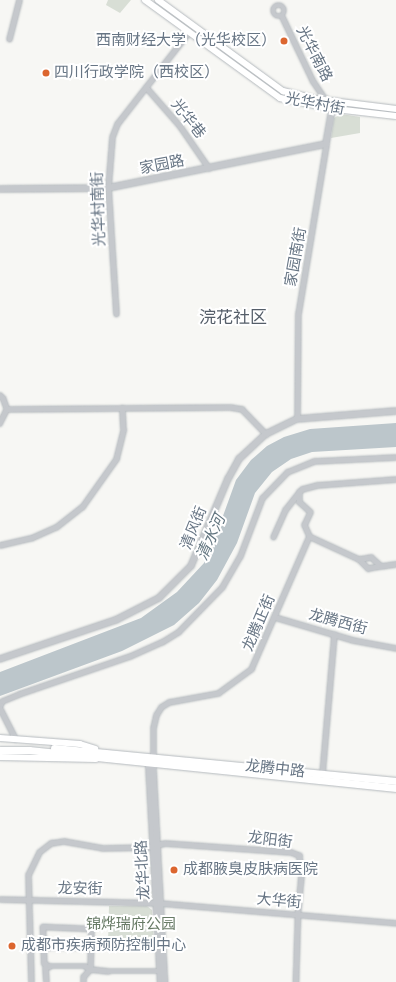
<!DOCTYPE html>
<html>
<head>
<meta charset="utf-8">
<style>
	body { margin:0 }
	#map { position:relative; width:396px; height:982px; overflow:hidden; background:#f7f7f4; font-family:"Sofia Sans Condensed","Noto Sans SC",sans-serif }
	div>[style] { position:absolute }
	.green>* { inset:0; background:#d8ded5 }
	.water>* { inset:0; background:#bcc6cb }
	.roads { filter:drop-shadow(0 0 1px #b5babe) drop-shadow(0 0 1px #b5babe) }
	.minor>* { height:4.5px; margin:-2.25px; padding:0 2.25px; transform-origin:2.25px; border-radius:2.25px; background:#c5c8cc }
	.minor>.ring { margin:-2.25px; padding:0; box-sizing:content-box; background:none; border:4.5px solid #c5c8cc; border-radius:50% }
	.tertiary>* { height:5.5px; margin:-2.75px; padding:0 2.75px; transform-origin:2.75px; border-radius:2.75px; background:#c5c8cc }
	.secondary>* { height:6px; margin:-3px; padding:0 3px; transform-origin:3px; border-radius:3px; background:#fff }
	.primary>* { height:7px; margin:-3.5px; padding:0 3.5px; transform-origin:3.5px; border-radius:3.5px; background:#fff }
	.dots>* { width:11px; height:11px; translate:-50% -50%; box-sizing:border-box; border:2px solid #fff; border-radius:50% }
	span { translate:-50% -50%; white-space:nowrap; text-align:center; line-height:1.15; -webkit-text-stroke:4px #fff; paint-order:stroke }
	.poi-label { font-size:15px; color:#677584 }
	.right { translate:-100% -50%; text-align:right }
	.left { translate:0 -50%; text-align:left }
	.street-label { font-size:15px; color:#677584 }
	.park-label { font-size:15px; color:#687b66 }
	.water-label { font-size:16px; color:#637680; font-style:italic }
	.quarter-label { font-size:17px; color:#555e69 }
</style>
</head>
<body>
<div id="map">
	<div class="green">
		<i style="clip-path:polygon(108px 0,131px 0,120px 13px,106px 5px)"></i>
		<i style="clip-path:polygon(341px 114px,360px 117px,360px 133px,331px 138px,334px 118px)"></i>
		<i style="clip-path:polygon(109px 906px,147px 906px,152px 910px,154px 944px,108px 943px)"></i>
	</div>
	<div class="water">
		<i style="clip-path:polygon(396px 423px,396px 447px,312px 452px,291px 459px,272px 472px,255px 493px,237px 543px,217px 580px,199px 603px,174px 625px,122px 651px,0 696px,0 672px,141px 618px,177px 592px,204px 563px,211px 549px,236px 480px,251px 460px,267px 446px,284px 437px,310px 429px)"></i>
	</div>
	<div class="roads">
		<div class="minor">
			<i class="ring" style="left:273px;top:5px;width:7.5px;height:7.5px"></i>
			<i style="left:282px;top:16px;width:72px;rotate:64.5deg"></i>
			<i style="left:313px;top:81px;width:23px;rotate:56deg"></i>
			<i style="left:9px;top:39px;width:40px;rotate:-75.6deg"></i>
			<i style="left:146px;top:87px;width:52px;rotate:48.9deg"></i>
			<i style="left:180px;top:126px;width:51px;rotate:55.4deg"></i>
			<i style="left:116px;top:314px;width:126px;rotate:-93.6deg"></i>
			<i style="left:108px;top:188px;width:51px;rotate:-85.5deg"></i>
			<i style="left:112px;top:137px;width:14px;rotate:-69deg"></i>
			<i style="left:117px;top:124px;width:117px;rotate:-52deg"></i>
			<i style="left:0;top:395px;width:4px;rotate:45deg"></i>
			<i style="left:3px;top:398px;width:12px;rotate:70deg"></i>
			<i style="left:7px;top:409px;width:16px;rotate:117deg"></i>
			<i style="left:7px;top:409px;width:223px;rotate:-0.5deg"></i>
			<i style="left:230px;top:407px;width:12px;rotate:9deg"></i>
			<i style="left:242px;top:409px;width:35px;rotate:46deg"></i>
			<i style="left:297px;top:419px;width:105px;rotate:-89.5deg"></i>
			<i style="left:298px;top:314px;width:172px;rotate:-80.6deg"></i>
			<i style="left:309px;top:536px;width:12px;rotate:-114deg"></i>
			<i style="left:304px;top:525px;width:14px;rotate:-65deg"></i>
			<i style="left:310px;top:512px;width:15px;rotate:-138deg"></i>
			<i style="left:299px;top:502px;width:10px;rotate:-90deg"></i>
			<i style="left:299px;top:492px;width:4px;rotate:-45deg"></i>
			<i style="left:302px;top:489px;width:16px;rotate:-15deg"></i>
			<i style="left:317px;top:485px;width:79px;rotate:-4.3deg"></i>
			<i style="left:273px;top:537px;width:30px;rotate:-66deg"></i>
			<i style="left:285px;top:510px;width:23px;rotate:-52deg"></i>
			<i style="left:0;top:545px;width:32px;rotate:-13deg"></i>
			<i style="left:31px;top:538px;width:27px;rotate:-24deg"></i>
			<i style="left:56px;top:527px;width:33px;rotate:-38deg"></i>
			<i style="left:82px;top:507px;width:59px;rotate:-54.7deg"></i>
			<i style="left:116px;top:459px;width:30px;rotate:-76deg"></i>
			<i style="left:123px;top:430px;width:22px;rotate:-93deg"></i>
			<i style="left:359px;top:559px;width:13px;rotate:45deg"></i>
			<i style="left:368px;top:568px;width:13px;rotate:-9deg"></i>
			<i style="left:275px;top:617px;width:81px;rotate:16.4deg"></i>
			<i style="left:353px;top:640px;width:44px;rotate:10.5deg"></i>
			<i style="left:0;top:705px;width:4px;rotate:-63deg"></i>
			<i style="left:2px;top:701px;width:18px;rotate:-22deg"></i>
			<i style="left:19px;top:694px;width:117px;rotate:-18.9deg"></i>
			<i style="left:130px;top:656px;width:35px;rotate:-24deg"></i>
			<i style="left:162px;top:642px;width:19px;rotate:-32deg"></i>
			<i style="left:178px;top:632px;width:63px;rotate:-45.6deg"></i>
			<i style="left:222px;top:587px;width:36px;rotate:-60deg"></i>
			<i style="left:240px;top:556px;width:62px;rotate:-69.2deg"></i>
			<i style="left:262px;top:498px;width:36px;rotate:-46deg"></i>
			<i style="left:287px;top:472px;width:29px;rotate:-22deg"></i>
			<i style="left:314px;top:461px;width:82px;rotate:-2.8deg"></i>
			<i style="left:0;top:708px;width:35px;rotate:63deg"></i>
			<i style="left:153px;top:757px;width:29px;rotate:-90deg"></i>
			<i style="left:153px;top:728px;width:13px;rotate:-77deg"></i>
			<i style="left:156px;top:715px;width:9px;rotate:-58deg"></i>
			<i style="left:161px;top:707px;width:9px;rotate:-32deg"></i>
			<i style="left:169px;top:702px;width:50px;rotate:-10.4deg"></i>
			<i style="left:218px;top:693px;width:41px;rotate:-36deg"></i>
			<i style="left:251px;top:669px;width:145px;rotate:-66.4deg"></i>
			<i style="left:309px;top:536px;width:55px;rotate:24.7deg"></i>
			<i style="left:359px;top:559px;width:12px;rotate:-9deg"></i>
			<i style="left:371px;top:557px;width:13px;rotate:42deg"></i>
			<i style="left:381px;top:566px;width:15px;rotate:-8deg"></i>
			<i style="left:322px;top:774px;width:140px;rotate:-85.1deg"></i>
			<i style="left:0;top:899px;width:160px;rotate:1.4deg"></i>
			<i style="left:160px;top:903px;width:237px;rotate:4.8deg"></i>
			<i style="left:43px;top:948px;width:48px"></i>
			<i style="left:31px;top:982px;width:107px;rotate:-91.6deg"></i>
			<i style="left:28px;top:875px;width:25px;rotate:-64deg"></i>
			<i style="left:39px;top:852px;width:15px;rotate:-37deg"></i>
			<i style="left:51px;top:843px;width:13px;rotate:-9deg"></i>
			<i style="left:64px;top:841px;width:39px;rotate:10deg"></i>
			<i style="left:102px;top:848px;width:46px;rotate:-1.2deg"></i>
			<i style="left:148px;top:847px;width:17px;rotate:-13deg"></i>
			<i style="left:165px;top:843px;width:126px;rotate:4.1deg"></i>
			<i style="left:291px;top:852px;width:9px;rotate:21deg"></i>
			<i style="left:299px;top:855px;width:15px;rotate:79deg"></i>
			<i style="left:302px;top:870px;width:44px;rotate:95.2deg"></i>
			<i style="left:298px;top:914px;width:68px;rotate:91.7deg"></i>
			<i style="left:46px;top:982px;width:14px;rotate:-94deg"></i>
			<i style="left:45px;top:968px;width:4px;rotate:-27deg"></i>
			<i style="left:83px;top:982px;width:5px;rotate:-90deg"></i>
			<i style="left:83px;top:977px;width:11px;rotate:-49deg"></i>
			<i style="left:90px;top:969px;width:40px;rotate:-88.6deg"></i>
			<i style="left:91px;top:929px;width:48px;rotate:-177.6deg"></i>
			<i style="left:43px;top:927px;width:36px;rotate:88deg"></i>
			<i style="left:44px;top:963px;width:6px;rotate:31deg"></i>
			<i style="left:49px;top:966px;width:36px"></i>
			<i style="left:85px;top:966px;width:6px;rotate:31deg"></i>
			<i style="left:90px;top:969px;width:18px;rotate:6deg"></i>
			<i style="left:108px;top:971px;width:52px"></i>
		</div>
		<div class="tertiary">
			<i style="left:0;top:189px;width:108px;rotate:-0.5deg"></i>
			<i style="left:108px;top:188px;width:222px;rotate:-11.4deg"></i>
			<i style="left:326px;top:144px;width:36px;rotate:-80deg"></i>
			<i style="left:332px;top:109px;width:11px;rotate:-124deg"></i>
			<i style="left:0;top:659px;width:122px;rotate:-18.6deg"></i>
			<i style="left:116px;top:620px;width:48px;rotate:-27.1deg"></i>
			<i style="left:159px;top:598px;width:45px;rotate:-45deg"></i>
			<i style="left:191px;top:566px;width:95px;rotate:-67deg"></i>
			<i style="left:228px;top:479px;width:23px;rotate:-61deg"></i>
			<i style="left:239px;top:459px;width:37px;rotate:-43deg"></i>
			<i style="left:266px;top:434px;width:34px;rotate:-26deg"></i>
			<i style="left:297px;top:419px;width:99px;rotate:-4.6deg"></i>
			<i style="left:149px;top:759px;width:223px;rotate:86.9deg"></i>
			<i style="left:153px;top:761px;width:221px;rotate:86.9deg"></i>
		</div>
		<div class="secondary">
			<i style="left:145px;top:0;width:167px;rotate:36deg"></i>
			<i style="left:280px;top:98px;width:56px;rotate:11.3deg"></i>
			<i style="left:335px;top:109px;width:61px;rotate:6.5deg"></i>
			<i style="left:158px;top:0;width:155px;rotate:36.1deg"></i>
			<i style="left:283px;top:91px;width:34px;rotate:14deg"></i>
			<i style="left:316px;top:99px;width:81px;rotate:7.1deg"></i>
			<i style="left:0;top:738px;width:80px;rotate:4.3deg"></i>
			<i style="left:80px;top:744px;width:16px;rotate:18deg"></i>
			<i style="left:0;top:757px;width:96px;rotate:1.2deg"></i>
		</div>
		<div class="primary">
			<i style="left:54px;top:748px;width:344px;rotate:5.5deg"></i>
			<i style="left:0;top:750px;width:29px"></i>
			<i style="left:29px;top:750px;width:369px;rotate:5.9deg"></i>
		</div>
	</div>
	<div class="dots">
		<i style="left:284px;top:41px;background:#dc662f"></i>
		<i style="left:46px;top:73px;background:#dc662f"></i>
		<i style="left:174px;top:870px;background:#dc662f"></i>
		<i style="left:12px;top:946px;background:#dc662f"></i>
	</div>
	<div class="poi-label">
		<span class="right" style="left:276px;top:41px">西南财经大学（光华校区）</span>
		<span class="left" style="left:54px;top:73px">四川行政学院（西校区）</span>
		<span class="left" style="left:183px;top:870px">成都腋臭皮肤病医院</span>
		<span class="left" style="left:21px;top:946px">成都市疾病预防控制中心</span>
	</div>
	<div class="street-label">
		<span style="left:314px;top:54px;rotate:63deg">光华南路</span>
		<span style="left:315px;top:104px;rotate:11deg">光华村街</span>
		<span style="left:188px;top:119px;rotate:52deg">光华巷</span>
		<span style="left:162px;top:165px;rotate:-11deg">家园路</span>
		<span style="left:99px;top:209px;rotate:-92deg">光华村南街</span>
		<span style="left:296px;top:257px;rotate:-80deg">家园南街</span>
		<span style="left:194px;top:528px;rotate:-68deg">清风街</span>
		<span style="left:338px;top:622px;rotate:15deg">龙腾西街</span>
		<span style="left:259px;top:623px;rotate:-67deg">龙腾正街</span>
		<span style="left:275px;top:769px;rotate:6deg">龙腾中路</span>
		<span style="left:270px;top:840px;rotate:7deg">龙阳街</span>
		<span style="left:143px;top:870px;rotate:-93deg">龙华北路</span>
		<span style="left:80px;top:889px;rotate:1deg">龙安街</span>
		<span style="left:279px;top:901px;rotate:5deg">大华街</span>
	</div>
	<div class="park-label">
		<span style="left:131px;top:925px">锦烨瑞府公园</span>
	</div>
	<div class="water-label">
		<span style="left:212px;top:538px;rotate:-66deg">清水河</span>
	</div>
	<div class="quarter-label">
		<span style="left:233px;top:319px">浣花社区</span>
	</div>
</div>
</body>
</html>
